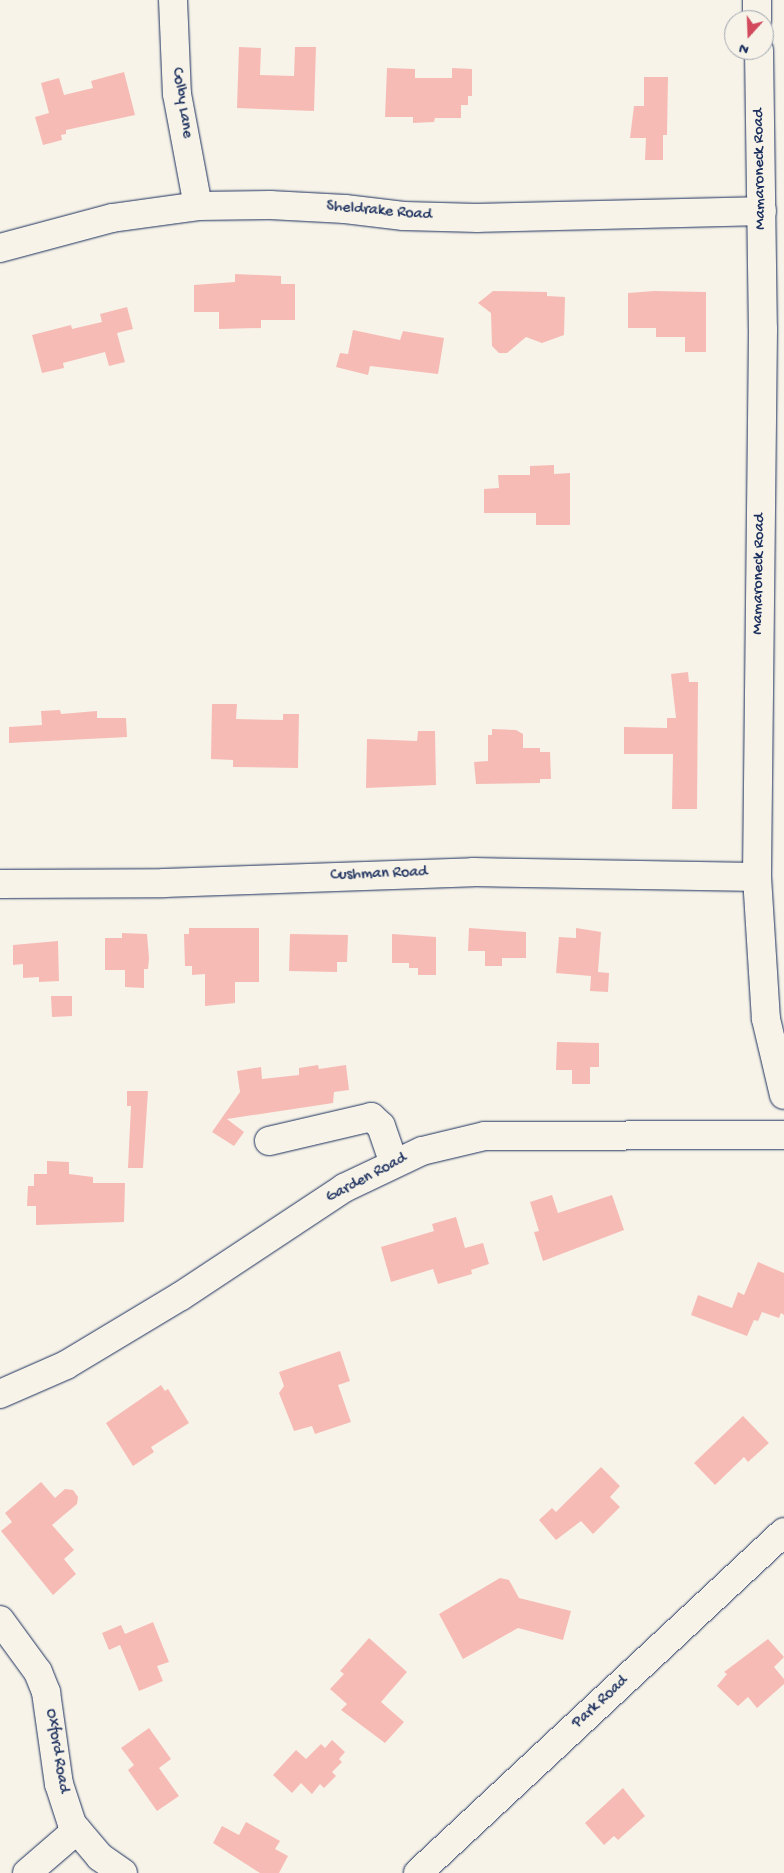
<!DOCTYPE html>
<html>
<head>
<meta charset="utf-8">
<style>
	body { margin:0 }
	#map { position:relative; width:784px; height:1873px; overflow:hidden; background:#f7f3e8; font-family:"Gochi Hand",sans-serif }
	div>[style] { position:absolute }
	.building>* { inset:0; background:#f7bbb6 }
	.roads { filter:drop-shadow(0 0 1px #1b2f5e) drop-shadow(0 0 1px #1b2f5e) }
	.minor>* { height:28px; margin:-14px; padding:0 14px; transform-origin:14px; border-radius:14px; background:#f7f3e8 }
	span { translate:-50% -50%; white-space:nowrap; text-align:center; line-height:1.15; -webkit-text-stroke:4px #f7f3e8; paint-order:stroke }
	.street-label { font-size:16px; color:#1b2f5e }
	.north { position:absolute; left:724px; top:10px; width:50px; height:50px; box-sizing:border-box; background:#f7f3e8; border:1px solid #9fa5b1; border-radius:50%; rotate:200deg; font-size:14px; font-weight:700; line-height:20px; text-align:center; color:#1b2f5e }
	.north::after { content:''; display:block; margin:auto; width:18px; height:22px; background:#d1495b; clip-path:polygon(50% 0,100% 100%,50% 72%,0 100%) }
</style>
</head>
<body>
<div id="map">
	<div class="building">
		<i style="clip-path:polygon(239px 47px,261px 48px,260px 75px,294px 76px,295px 47px,316px 47px,314px 111px,237px 108px)"></i>
		<i style="clip-path:polygon(387px 68px,415px 69px,415px 78px,452px 78px,452px 68px,472px 69px,472px 96px,468px 96px,468px 105px,461px 105px,461px 118px,435px 118px,434px 122px,413px 123px,413px 117px,385px 117px)"></i>
		<i style="clip-path:polygon(124px 72px,135px 115px,66px 130px,66px 134px,61px 135px,62px 140px,43px 145px,35px 117px,49px 113px,41px 83px,59px 78px,64px 95px,93px 88px,91px 81px)"></i>
		<i style="clip-path:polygon(644px 77px,668px 77px,667px 135px,663px 135px,663px 160px,645px 160px,646px 138px,630px 138px,634px 106px,644px 106px)"></i>
		<i style="clip-path:polygon(235px 274px,281px 276px,281px 284px,295px 284px,295px 320px,261px 320px,261px 328px,219px 329px,219px 312px,194px 312px,194px 285px,235px 282px)"></i>
		<i style="clip-path:polygon(493px 291px,547px 292px,547px 296px,565px 297px,564px 335px,542px 343px,526px 337px,507px 353px,499px 353px,492px 346px,491px 313px,478px 303px)"></i>
		<i style="clip-path:polygon(654px 291px,706px 292px,706px 352px,685px 352px,685px 337px,656px 337px,656px 328px,628px 328px,628px 293px)"></i>
		<i style="clip-path:polygon(127px 307px,133px 329px,117px 333px,125px 362px,109px 366px,105px 352px,63px 363px,64px 368px,42px 373px,32px 335px,71px 325px,72px 329px,102px 322px,100px 314px)"></i>
		<i style="clip-path:polygon(353px 330px,400px 340px,403px 331px,444px 338px,438px 374px,370px 366px,368px 375px,336px 367px,340px 353px,348px 354px)"></i>
		<i style="clip-path:polygon(554px 465px,554px 474px,570px 473px,570px 525px,536px 525px,536px 513px,484px 513px,484px 489px,499px 488px,498px 475px,530px 475px,530px 466px)"></i>
		<i style="clip-path:polygon(688px 672px,689px 682px,698px 682px,697px 809px,672px 809px,673px 754px,624px 754px,624px 727px,667px 728px,667px 718px,676px 718px,671px 674px)"></i>
		<i style="clip-path:polygon(212px 704px,237px 704px,236px 719px,283px 720px,283px 714px,299px 714px,298px 768px,233px 767px,233px 760px,211px 759px)"></i>
		<i style="clip-path:polygon(60px 710px,61px 714px,97px 711px,97px 718px,126px 718px,127px 737px,9px 743px,9px 727px,42px 725px,41px 711px)"></i>
		<i style="clip-path:polygon(492px 729px,516px 730px,523px 734px,523px 748px,540px 748px,540px 752px,550px 752px,551px 779px,540px 779px,540px 783px,476px 784px,474px 762px,488px 761px,488px 735px,492px 735px)"></i>
		<i style="clip-path:polygon(418px 731px,435px 731px,436px 785px,366px 788px,367px 739px,417px 741px)"></i>
		<i style="clip-path:polygon(189px 928px,259px 928px,259px 982px,235px 982px,235px 1003px,205px 1006px,205px 974px,192px 975px,192px 966px,185px 966px,184px 934px,189px 934px)"></i>
		<i style="clip-path:polygon(469px 928px,526px 932px,526px 958px,502px 958px,502px 966px,485px 966px,485px 951px,468px 951px)"></i>
		<i style="clip-path:polygon(576px 928px,601px 932px,598px 972px,609px 973px,608px 992px,590px 991px,591px 976px,556px 973px,559px 937px,576px 938px)"></i>
		<i style="clip-path:polygon(122px 933px,147px 934px,149px 958px,148px 969px,144px 969px,144px 988px,125px 987px,125px 970px,105px 970px,105px 938px,122px 938px)"></i>
		<i style="clip-path:polygon(290px 934px,348px 935px,347px 962px,337px 962px,337px 972px,289px 971px)"></i>
		<i style="clip-path:polygon(392px 934px,436px 937px,436px 975px,418px 975px,418px 968px,409px 968px,409px 963px,392px 963px)"></i>
		<i style="clip-path:polygon(58px 941px,59px 981px,39px 982px,39px 977px,23px 978px,23px 964px,13px 965px,13px 945px)"></i>
		<i style="clip-path:polygon(51px 996px,72px 996px,72px 1016px,52px 1017px)"></i>
		<i style="clip-path:polygon(557px 1042px,599px 1043px,599px 1067px,590px 1067px,590px 1084px,572px 1084px,572px 1070px,556px 1070px)"></i>
		<i style="clip-path:polygon(318px 1065px,319px 1069px,346px 1065px,349px 1090px,334px 1092px,333px 1103px,227px 1119px,244px 1132px,234px 1146px,212px 1132px,240px 1092px,237px 1071px,261px 1067px,262px 1079px,299px 1075px,299px 1068px)"></i>
		<i style="clip-path:polygon(127px 1091px,148px 1091px,143px 1168px,128px 1168px,131px 1106px,127px 1106px)"></i>
		<i style="clip-path:polygon(47px 1161px,69px 1162px,69px 1174px,93px 1177px,93px 1183px,125px 1183px,124px 1222px,36px 1225px,36px 1206px,27px 1206px,28px 1186px,34px 1186px,34px 1174px,47px 1174px)"></i>
		<i style="clip-path:polygon(552px 1195px,558px 1213px,612px 1195px,624px 1230px,543px 1261px,534px 1232px,539px 1231px,530px 1202px)"></i>
		<i style="clip-path:polygon(456px 1217px,465px 1248px,483px 1243px,489px 1264px,471px 1270px,472px 1274px,438px 1284px,433px 1269px,391px 1282px,381px 1247px,434px 1231px,432px 1224px)"></i>
		<i style="clip-path:polygon(758px 1262px,784px 1273px,784px 1315px,781px 1313px,779px 1318px,762px 1312px,758px 1321px,754px 1320px,747px 1336px,691px 1315px,698px 1295px,732px 1308px,738px 1292px,744px 1295px)"></i>
		<i style="clip-path:polygon(340px 1351px,350px 1381px,338px 1385px,351px 1422px,315px 1434px,312px 1426px,294px 1431px,279px 1393px,284px 1386px,279px 1372px)"></i>
		<i style="clip-path:polygon(161px 1385px,165px 1391px,168px 1389px,189px 1423px,151px 1447px,154px 1452px,133px 1466px,106px 1423px)"></i>
		<i style="clip-path:polygon(743px 1416px,769px 1443px,748px 1462px,744px 1457px,715px 1485px,694px 1463px)"></i>
		<i style="clip-path:polygon(601px 1467px,620px 1486px,610px 1497px,620px 1507px,593px 1534px,581px 1521px,556px 1540px,539px 1520px,552px 1508px,556px 1512px)"></i>
		<i style="clip-path:polygon(41px 1482px,55px 1498px,65px 1489px,73px 1490px,78px 1497px,77px 1504px,52px 1525px,74px 1550px,64px 1559px,76px 1574px,53px 1595px,1px 1531px,12px 1522px,5px 1513px)"></i>
		<i style="clip-path:polygon(500px 1578px,509px 1580px,519px 1598px,571px 1611px,563px 1640px,518px 1628px,463px 1659px,439px 1614px)"></i>
		<i style="clip-path:polygon(153px 1622px,169px 1662px,157px 1666px,163px 1681px,139px 1691px,120px 1645px,109px 1650px,102px 1633px,121px 1625px,125px 1634px)"></i>
		<i style="clip-path:polygon(369px 1638px,407px 1672px,381px 1702px,404px 1722px,385px 1743px,341px 1710px,347px 1704px,330px 1689px,344px 1674px,340px 1671px)"></i>
		<i style="clip-path:polygon(768px 1639px,784px 1657px,774px 1667px,784px 1679px,784px 1684px,757px 1708px,748px 1697px,738px 1706px,717px 1686px,727px 1674px,724px 1672px)"></i>
		<i style="clip-path:polygon(149px 1728px,171px 1759px,159px 1768px,179px 1796px,157px 1811px,128px 1770px,134px 1765px,121px 1748px)"></i>
		<i style="clip-path:polygon(332px 1740px,345px 1752px,339px 1759px,342px 1762px,332px 1772px,336px 1776px,324px 1788px,320px 1784px,312px 1794px,301px 1783px,292px 1793px,273px 1775px,296px 1750px,306px 1759px,321px 1744px,325px 1748px)"></i>
		<i style="clip-path:polygon(623px 1788px,645px 1816px,618px 1840px,614px 1836px,604px 1845px,585px 1823px)"></i>
		<i style="clip-path:polygon(246px 1822px,280px 1841px,275px 1849px,288px 1856px,279px 1873px,260px 1873px,213px 1843px,222px 1826px,239px 1835px)"></i>
	</div>
	<div class="roads">
		<div class="minor">
			<i style="left:173px;top:0;width:94px;rotate:87.6deg"></i>
			<i style="left:177px;top:94px;width:114px;rotate:79.4deg"></i>
			<i style="left:757px;top:0;width:20px;rotate:90deg"></i>
			<i style="left:759px;top:50px;width:279px;rotate:89.2deg"></i>
			<i style="left:763px;top:329px;width:548px;rotate:90.63deg"></i>
			<i style="left:757px;top:877px;width:142px;rotate:86.4deg"></i>
			<i style="left:766px;top:1019px;width:78px;rotate:76.7deg"></i>
			<i style="left:0;top:248px;width:116px;rotate:-15deg"></i>
			<i style="left:112px;top:218px;width:87px;rotate:-7.9deg"></i>
			<i style="left:198px;top:206px;width:72px;rotate:-0.8deg"></i>
			<i style="left:270px;top:205px;width:75px;rotate:3.1deg"></i>
			<i style="left:345px;top:209px;width:59px;rotate:6.8deg"></i>
			<i style="left:404px;top:216px;width:74px;rotate:1.5deg"></i>
			<i style="left:478px;top:218px;width:284px;rotate:-1.4deg"></i>
			<i style="left:0;top:884px;width:164px;rotate:-0.3deg"></i>
			<i style="left:164px;top:883px;width:309px;rotate:-2deg"></i>
			<i style="left:473px;top:872px;width:284px;rotate:1deg"></i>
			<i style="left:269px;top:1141px;width:105px;rotate:-13.2deg"></i>
			<i style="left:371px;top:1117px;width:13px;rotate:42deg"></i>
			<i style="left:381px;top:1126px;width:39px;rotate:71deg"></i>
			<i style="left:0;top:1394px;width:72px;rotate:-23.7deg"></i>
			<i style="left:66px;top:1365px;width:134px;rotate:-31deg"></i>
			<i style="left:181px;top:1296px;width:196px;rotate:-33.5deg"></i>
			<i style="left:344px;top:1188px;width:86px;rotate:-25.4deg"></i>
			<i style="left:422px;top:1151px;width:65px;rotate:-13.4deg"></i>
			<i style="left:485px;top:1136px;width:299px;rotate:-0.2deg"></i>
			<i style="left:0;top:1620px;width:64px;rotate:53.8deg"></i>
			<i style="left:38px;top:1672px;width:22px;rotate:68deg"></i>
			<i style="left:46px;top:1692px;width:93px;rotate:82deg"></i>
			<i style="left:59px;top:1784px;width:42px;rotate:72deg"></i>
			<i style="left:72px;top:1824px;width:43px;rotate:49.7deg"></i>
			<i style="left:100px;top:1857px;width:28px;rotate:35deg"></i>
			<i style="left:27px;top:1873px;width:66px;rotate:-40.7deg"></i>
			<i style="left:418px;top:1873px;width:500px;rotate:-42.97deg"></i>
		</div>
	</div>
	<div class="street-label">
		<span style="left:181px;top:103px;rotate:81deg">Colby Lane</span>
		<span style="left:761px;top:169px;rotate:-91deg">Mamaroneck Road</span>
		<span style="left:379px;top:212px;rotate:5deg">Sheldrake Road</span>
		<span style="left:760px;top:574px;rotate:-89deg">Mamaroneck Road</span>
		<span style="left:379px;top:875px;rotate:-2deg">Cushman Road</span>
		<span style="left:367px;top:1179px;rotate:-28deg">Garden Road</span>
		<span style="left:601px;top:1703px;rotate:-43deg">Park Road</span>
		<span style="left:56px;top:1751px;rotate:81deg">Oxford Road</span>
	</div>
	<div class="north">N</div>
</div>
</body>
</html>
